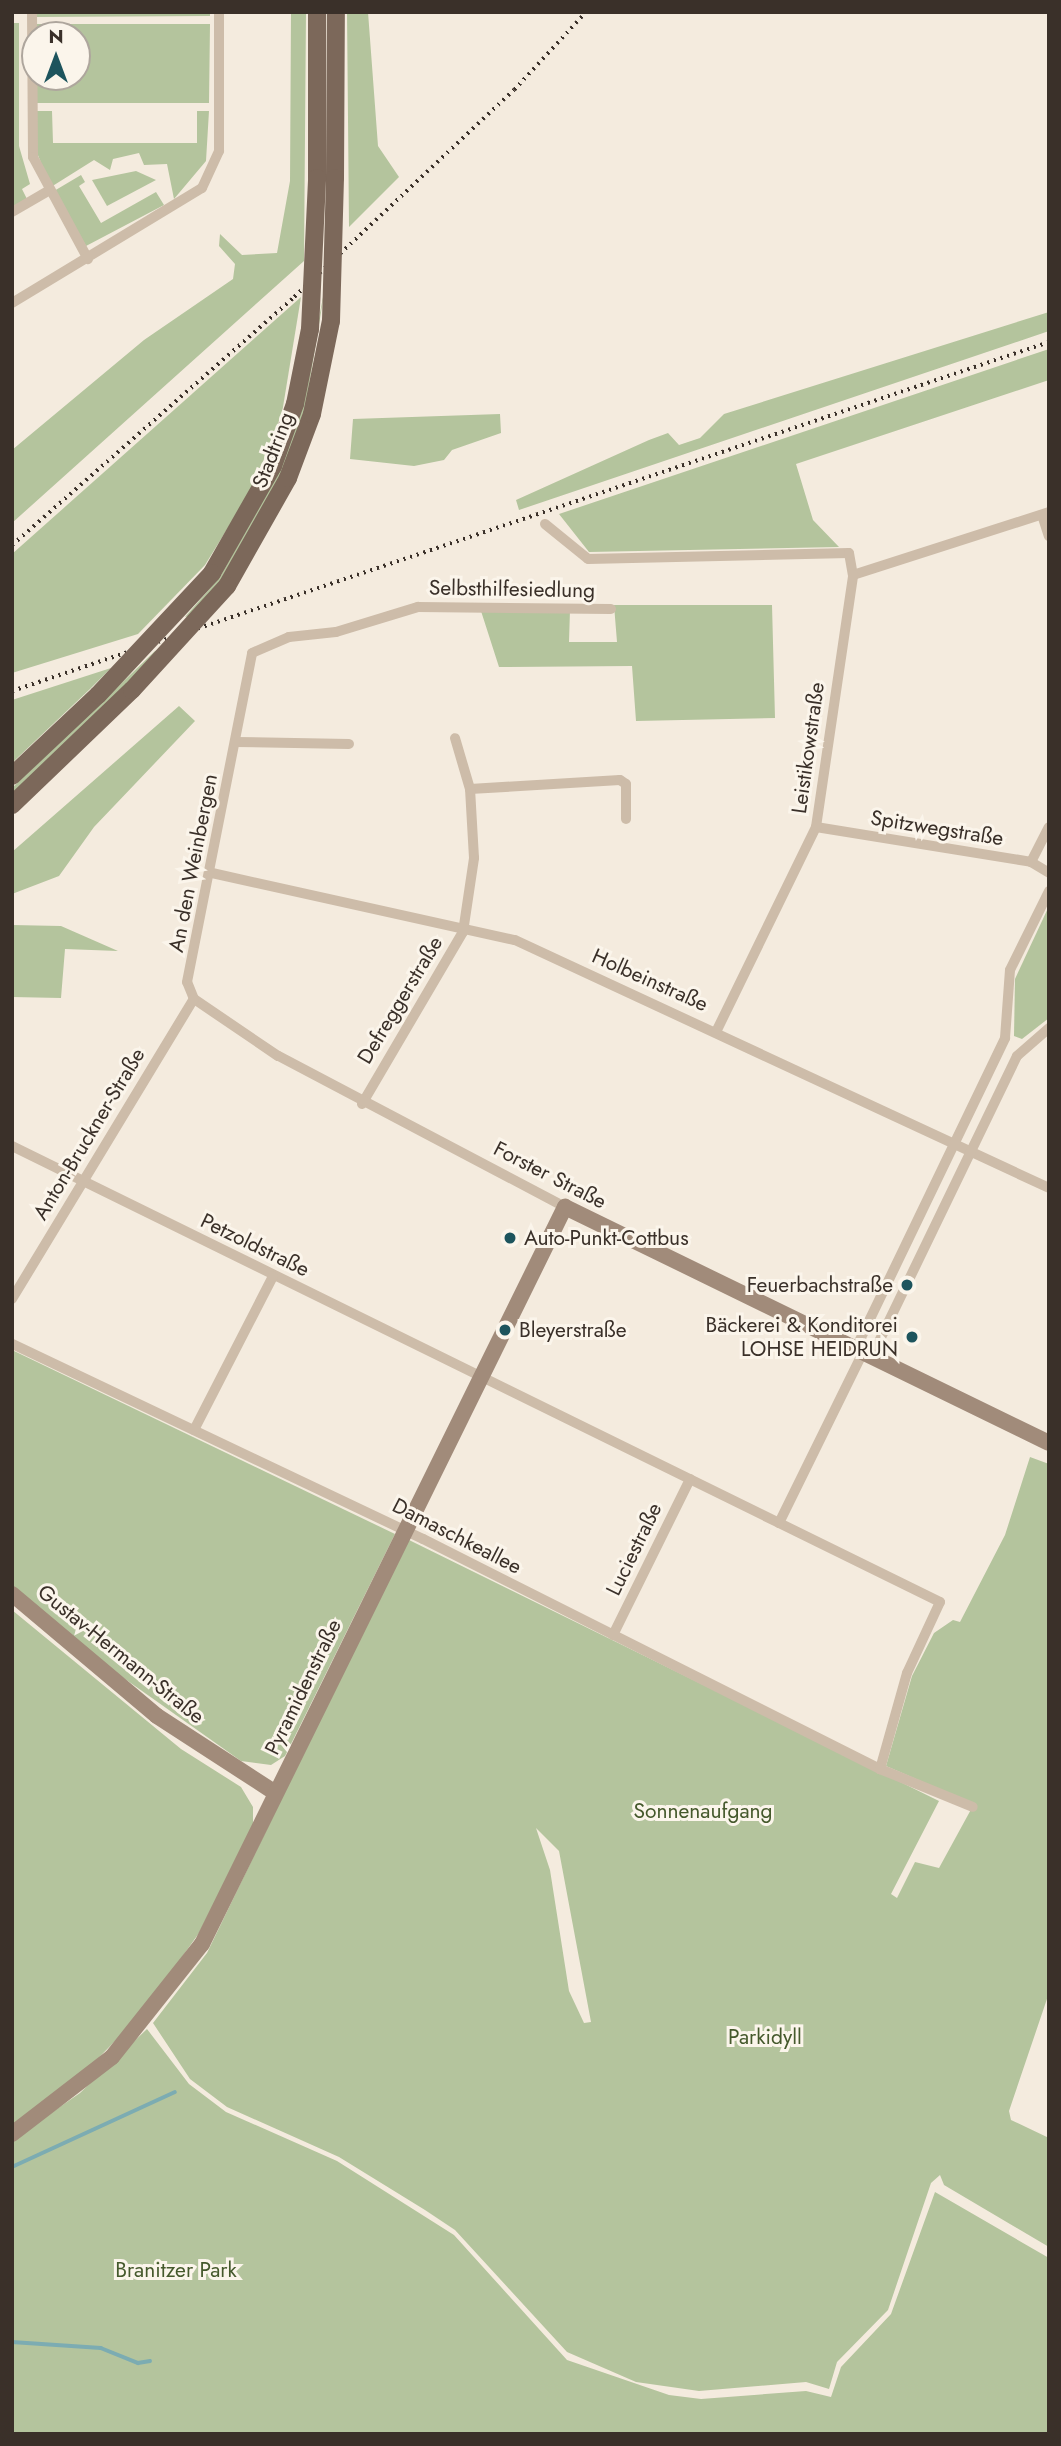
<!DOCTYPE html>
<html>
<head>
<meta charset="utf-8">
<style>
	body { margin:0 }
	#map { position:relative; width:1061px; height:2446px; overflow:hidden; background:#f4ebde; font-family:Jost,sans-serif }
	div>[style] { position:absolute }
	.green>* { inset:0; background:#b4c49d }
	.stream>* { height:3.5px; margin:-1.75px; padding:0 1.75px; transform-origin:1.75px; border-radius:1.75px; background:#7cacb2 }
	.street>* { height:10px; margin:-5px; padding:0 5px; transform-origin:5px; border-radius:5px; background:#cdbca9 }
	.secondary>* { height:16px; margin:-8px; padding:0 8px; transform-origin:8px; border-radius:8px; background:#a18b7a }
	.primary>* { height:18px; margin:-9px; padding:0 9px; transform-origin:9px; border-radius:9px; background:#7c685a }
	.rail>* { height:3.5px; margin-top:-1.75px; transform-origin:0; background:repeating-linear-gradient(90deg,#3a3029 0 2px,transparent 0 7px) }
	.primary-bridge>* { height:18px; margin:-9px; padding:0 9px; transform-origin:9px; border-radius:9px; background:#7c685a }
	.dots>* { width:19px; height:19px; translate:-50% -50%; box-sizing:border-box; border:4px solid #fbf5eb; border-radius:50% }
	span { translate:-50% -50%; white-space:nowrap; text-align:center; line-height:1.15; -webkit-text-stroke:6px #fbf5eb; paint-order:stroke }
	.street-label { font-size:21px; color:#3a3029 }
	.poi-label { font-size:21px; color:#3a3029 }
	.left { translate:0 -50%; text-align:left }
	.right { translate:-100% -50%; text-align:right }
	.park-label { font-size:21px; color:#45592c }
	.frame { position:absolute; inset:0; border:14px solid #3a3029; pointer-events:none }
	.north { position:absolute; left:21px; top:21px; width:70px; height:70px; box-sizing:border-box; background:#fbf5eb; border:2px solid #aea69d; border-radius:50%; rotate:0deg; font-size:19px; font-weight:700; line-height:28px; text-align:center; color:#3a3029 }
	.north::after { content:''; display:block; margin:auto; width:24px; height:32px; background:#1d545d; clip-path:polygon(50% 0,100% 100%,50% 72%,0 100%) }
</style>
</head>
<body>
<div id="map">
	<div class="green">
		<i style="clip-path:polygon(36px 12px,210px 12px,210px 16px,36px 17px)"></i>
		<i style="clip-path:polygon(291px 12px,306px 12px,304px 261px,12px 523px,12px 450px,144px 340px,233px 279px,235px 264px,219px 246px,220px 234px,242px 255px,277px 253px,290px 181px)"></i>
		<i style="clip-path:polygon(347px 12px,368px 12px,378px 146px,399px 177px,349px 227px)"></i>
		<i style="clip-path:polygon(12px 23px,19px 23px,19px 146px,30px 184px,22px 189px,27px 199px,12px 207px)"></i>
		<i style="clip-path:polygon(36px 24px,210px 24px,209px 103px,36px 103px,36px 77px,77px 77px,77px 35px,36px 35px)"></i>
		<i style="clip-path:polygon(36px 111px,52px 111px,53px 143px,197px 143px,197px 111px,209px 111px,206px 161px,174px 199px,167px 164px,144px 165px,139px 153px,113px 159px,110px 170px,94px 160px,51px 187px,35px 148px)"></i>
		<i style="clip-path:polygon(136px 171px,156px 180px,107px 206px,92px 180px)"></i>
		<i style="clip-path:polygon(81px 175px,85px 182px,79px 186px,101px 223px,156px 192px,164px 205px,86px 246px,54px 191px)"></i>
		<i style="clip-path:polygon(327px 276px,305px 409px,282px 474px,228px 572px,194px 615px,185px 617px,220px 577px,279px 470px,302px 408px)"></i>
		<i style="clip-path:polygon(301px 297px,282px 413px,253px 487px,205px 565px,138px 634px,12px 673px,12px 554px)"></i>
		<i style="clip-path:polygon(1049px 312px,1049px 331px,519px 510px,516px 500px,649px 440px,668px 433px,679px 445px,700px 438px,724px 414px)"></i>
		<i style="clip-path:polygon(1049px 349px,1049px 380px,796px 464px,813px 520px,839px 547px,589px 552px,559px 514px)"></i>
		<i style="clip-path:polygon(500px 414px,501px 433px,452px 450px,444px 460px,414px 466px,350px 459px,353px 419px)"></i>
		<i style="clip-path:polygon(614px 605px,772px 605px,775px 718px,636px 721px,632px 666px,499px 667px,481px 611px,570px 610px,569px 642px,617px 642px)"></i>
		<i style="clip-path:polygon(166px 647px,12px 795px,12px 788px,155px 651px)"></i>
		<i style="clip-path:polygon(111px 668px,90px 689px,12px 763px,12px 700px)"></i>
		<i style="clip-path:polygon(179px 706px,195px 721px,94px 827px,59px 876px,12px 894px,12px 852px)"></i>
		<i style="clip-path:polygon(1049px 906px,1049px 1018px,1022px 1039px,1014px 1036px,1015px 979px)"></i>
		<i style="clip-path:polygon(12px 925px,61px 926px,118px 951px,65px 949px,61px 998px,12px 997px)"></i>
		<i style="clip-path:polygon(12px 1350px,395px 1534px,285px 1756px,271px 1765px,241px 1761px,77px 1645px,12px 1586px)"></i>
		<i style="clip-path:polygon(evenodd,1030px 1457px,1049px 1464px,1049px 1993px,1009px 2111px,1011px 2120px,1049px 2138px,1049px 2247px,944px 2185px,940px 2175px,931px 2183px,888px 2310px,837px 2362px,829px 2389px,806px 2382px,699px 2391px,636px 2382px,567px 2352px,455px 2230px,425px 2210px,339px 2157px,227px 2107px,190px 2079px,153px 2023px,207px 1953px,407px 1539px,939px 1801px,891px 1894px,897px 1898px,915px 1862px,939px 1868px,974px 1804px,886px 1766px,912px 1676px,934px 1633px,953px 1620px,960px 1622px,1005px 1535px,1030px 1457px,536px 1828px,559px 1851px,591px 2022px,584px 2023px,569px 1991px,550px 1870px,536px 1828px)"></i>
		<i style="clip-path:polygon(12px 1610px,181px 1749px,241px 1787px,253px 1807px,253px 1826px,199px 1933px,142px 2013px,84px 2073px,12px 2126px)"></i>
		<i style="clip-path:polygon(147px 2029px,189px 2084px,226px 2112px,337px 2161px,454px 2235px,567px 2360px,669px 2395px,701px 2399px,806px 2391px,831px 2397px,841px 2367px,891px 2314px,935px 2192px,1049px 2258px,1049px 2434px,12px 2434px,12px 2140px,80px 2093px)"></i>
	</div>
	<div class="stream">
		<i style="left:12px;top:2167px;width:179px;rotate:-24.7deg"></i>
		<i style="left:12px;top:2342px;width:89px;rotate:3.9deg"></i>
		<i style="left:101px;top:2348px;width:40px;rotate:22deg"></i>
		<i style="left:138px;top:2363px;width:12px;rotate:-9deg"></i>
	</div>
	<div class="street">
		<i style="left:32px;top:12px;width:145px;rotate:89.6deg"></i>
		<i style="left:33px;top:157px;width:116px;rotate:61.7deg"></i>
		<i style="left:12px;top:212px;width:42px;rotate:-30.3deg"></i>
		<i style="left:12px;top:303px;width:222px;rotate:-31.2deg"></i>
		<i style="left:202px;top:188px;width:41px;rotate:-65.3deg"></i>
		<i style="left:219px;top:151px;width:139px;rotate:-90deg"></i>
		<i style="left:1042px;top:515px;width:22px;rotate:72deg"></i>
		<i style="left:545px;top:524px;width:55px;rotate:39.1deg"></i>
		<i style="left:588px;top:559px;width:261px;rotate:-1.3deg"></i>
		<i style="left:849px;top:553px;width:22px;rotate:80deg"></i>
		<i style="left:853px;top:575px;width:206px;rotate:-17.8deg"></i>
		<i style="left:236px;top:742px;width:113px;rotate:1deg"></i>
		<i style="left:470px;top:789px;width:150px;rotate:-3.4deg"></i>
		<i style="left:620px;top:780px;width:7px;rotate:34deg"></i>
		<i style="left:626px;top:784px;width:35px;rotate:90deg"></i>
		<i style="left:816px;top:827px;width:218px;rotate:9.2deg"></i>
		<i style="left:1031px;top:862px;width:21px;rotate:31deg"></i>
		<i style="left:1031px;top:862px;width:39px;rotate:-63deg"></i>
		<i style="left:212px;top:873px;width:310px;rotate:12.5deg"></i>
		<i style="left:515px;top:940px;width:589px;rotate:24.91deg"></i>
		<i style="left:716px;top:1032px;width:228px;rotate:-64deg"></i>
		<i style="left:816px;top:827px;width:255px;rotate:-81.6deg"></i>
		<i style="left:362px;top:1104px;width:199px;rotate:-59.6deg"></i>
		<i style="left:463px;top:932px;width:75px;rotate:-81.5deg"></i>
		<i style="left:474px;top:858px;width:69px;rotate:-93.3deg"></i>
		<i style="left:470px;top:789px;width:53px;rotate:-106.4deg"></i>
		<i style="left:12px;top:1146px;width:1034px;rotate:26.17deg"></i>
		<i style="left:940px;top:1602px;width:78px;rotate:114.9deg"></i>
		<i style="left:907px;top:1673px;width:100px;rotate:105.7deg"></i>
		<i style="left:880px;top:1769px;width:512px;rotate:-153.28deg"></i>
		<i style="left:423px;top:1539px;width:455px;rotate:-154.6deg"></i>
		<i style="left:565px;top:1207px;width:324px;rotate:-152.2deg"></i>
		<i style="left:278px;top:1056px;width:102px;rotate:-145.8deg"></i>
		<i style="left:194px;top:999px;width:18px;rotate:-112deg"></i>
		<i style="left:187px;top:982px;width:335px;rotate:-78.8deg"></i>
		<i style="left:252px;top:653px;width:40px;rotate:-23.4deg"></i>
		<i style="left:289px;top:637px;width:47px;rotate:-6.1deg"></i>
		<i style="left:336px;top:632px;width:86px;rotate:-17deg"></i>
		<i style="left:418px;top:607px;width:193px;rotate:0.6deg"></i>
		<i style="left:12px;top:1299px;width:351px;rotate:-58.8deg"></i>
		<i style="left:856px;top:1348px;width:344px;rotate:-64.3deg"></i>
		<i style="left:1005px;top:1038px;width:68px;rotate:-85.8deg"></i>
		<i style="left:1010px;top:970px;width:88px;rotate:-63.7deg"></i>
		<i style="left:872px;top:1356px;width:333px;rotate:-64.2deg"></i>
		<i style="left:1017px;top:1056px;width:43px;rotate:-41.2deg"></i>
		<i style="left:194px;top:1430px;width:173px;rotate:-62.8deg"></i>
		<i style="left:779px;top:1523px;width:191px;rotate:-63.8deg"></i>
		<i style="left:613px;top:1635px;width:174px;rotate:-63.7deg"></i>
		<i style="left:880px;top:1769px;width:100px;rotate:22.2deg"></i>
	</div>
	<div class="secondary">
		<i style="left:12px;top:1594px;width:189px;rotate:40.1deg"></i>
		<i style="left:157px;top:1716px;width:140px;rotate:33deg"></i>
		<i style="left:12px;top:2134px;width:126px;rotate:-37.6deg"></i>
		<i style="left:112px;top:2057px;width:144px;rotate:-51.5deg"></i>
		<i style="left:202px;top:1944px;width:822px;rotate:-63.78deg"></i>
		<i style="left:565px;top:1207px;width:538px;rotate:25.99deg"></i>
	</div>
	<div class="primary">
		<i style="left:317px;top:12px;width:166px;rotate:90deg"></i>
		<i style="left:335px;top:178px;width:166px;rotate:-89.7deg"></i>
		<i style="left:212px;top:573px;width:123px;rotate:-60.3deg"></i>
		<i style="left:273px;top:466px;width:66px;rotate:-70.5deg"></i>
		<i style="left:295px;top:404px;width:76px;rotate:-78.7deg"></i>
		<i style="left:227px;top:586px;width:124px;rotate:-60.5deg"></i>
		<i style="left:288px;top:478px;width:68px;rotate:-69.4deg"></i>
		<i style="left:312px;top:414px;width:95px;rotate:-78.5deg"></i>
		<i style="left:12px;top:776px;width:118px;rotate:-43.3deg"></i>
		<i style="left:12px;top:805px;width:166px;rotate:-43.8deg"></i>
	</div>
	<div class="rail">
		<i style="left:12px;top:545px;width:376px;rotate:-41.3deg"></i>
		<i style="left:294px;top:297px;width:302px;rotate:-43.3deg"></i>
		<i style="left:514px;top:90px;width:106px;rotate:-47.3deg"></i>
		<i style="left:12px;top:691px;width:1094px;rotate:-18.6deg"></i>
	</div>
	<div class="primary-bridge">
		<i style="left:331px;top:321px;width:143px;rotate:-88.4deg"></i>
		<i style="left:310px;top:329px;width:151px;rotate:-87.3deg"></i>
		<i style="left:132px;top:690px;width:141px;rotate:-47.6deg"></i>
		<i style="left:98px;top:695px;width:167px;rotate:-46.9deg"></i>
	</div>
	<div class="dots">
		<i style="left:510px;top:1238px;background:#1d545d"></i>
		<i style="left:907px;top:1285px;background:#1d545d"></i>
		<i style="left:505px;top:1330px;background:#1d545d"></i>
		<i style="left:912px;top:1337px;background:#1d545d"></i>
	</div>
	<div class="street-label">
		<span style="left:273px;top:450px;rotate:-69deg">Stadtring</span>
		<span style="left:512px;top:589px;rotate:1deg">Selbsthilfesiedlung</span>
		<span style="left:808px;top:748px;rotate:-82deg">Leistikowstraße</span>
		<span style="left:937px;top:828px;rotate:9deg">Spitzwegstraße</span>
		<span style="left:193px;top:863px;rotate:-79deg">An den Weinbergen</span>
		<span style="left:650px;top:980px;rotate:24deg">Holbeinstraße</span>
		<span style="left:400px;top:1000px;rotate:-59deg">Defreggerstraße</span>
		<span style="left:89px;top:1134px;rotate:-59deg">Anton-Bruckner-Straße</span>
		<span style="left:550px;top:1175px;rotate:27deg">Forster Straße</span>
		<span style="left:255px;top:1245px;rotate:26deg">Petzoldstraße</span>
		<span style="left:457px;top:1536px;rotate:27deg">Damaschkeallee</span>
		<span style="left:634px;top:1549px;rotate:-64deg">Luciestraße</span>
		<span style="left:121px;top:1654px;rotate:39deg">Gustav-Hermann-Straße</span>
		<span style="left:303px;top:1687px;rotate:-64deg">Pyramidenstraße</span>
	</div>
	<div class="poi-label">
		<span class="left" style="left:524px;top:1238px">Auto-Punkt-Cottbus</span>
		<span class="right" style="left:893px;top:1285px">Feuerbachstraße</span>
		<span class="right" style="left:898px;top:1337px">Bäckerei &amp; Konditorei<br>LOHSE HEIDRUN</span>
		<span class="left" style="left:519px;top:1330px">Bleyerstraße</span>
	</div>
	<div class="park-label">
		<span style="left:703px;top:1811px">Sonnenaufgang</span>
		<span style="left:765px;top:2037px">Parkidyll</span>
		<span style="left:176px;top:2270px">Branitzer Park</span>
	</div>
	<div class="frame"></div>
	<div class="north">N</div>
</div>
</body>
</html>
